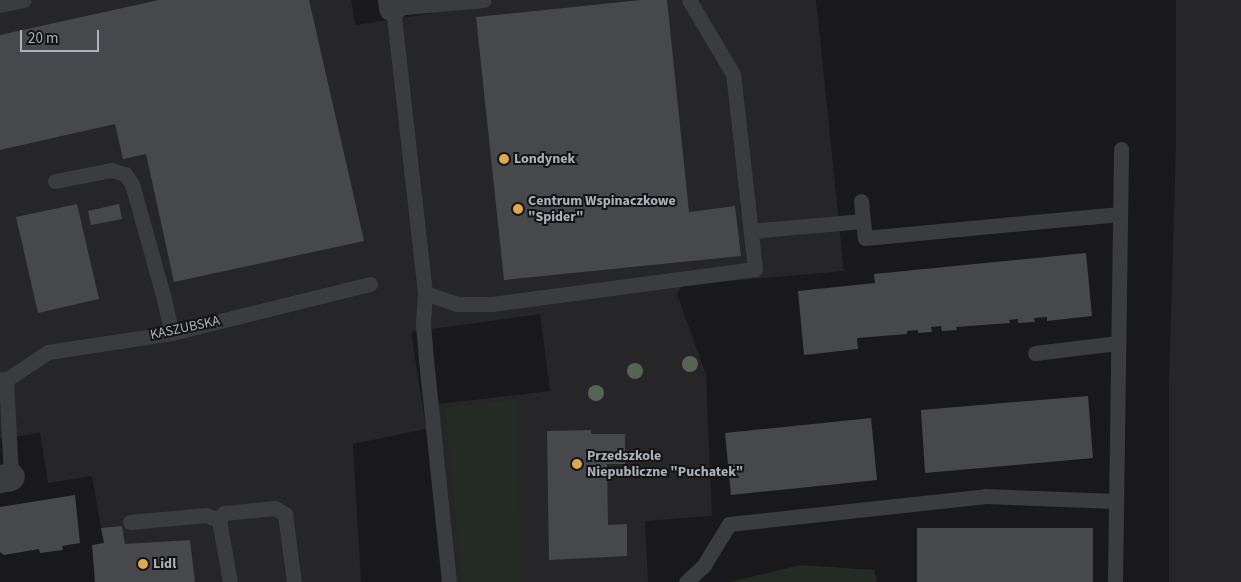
<!DOCTYPE html>
<html>
<head>
<meta charset="utf-8">
<style>
	body { margin:0 }
	#map { position:relative; width:1241px; height:582px; overflow:hidden; background:#19191b; font-family:"Source Sans 3",sans-serif }
	div>[style] { position:absolute }
	.built>* { inset:0; background:#262628 }
	.green>* { inset:0; background:#242b24 }
	.building>* { inset:0; background:#47484b }
	.lane>* { height:15px; margin:-7.5px; padding:0 7.5px; transform-origin:7.5px; border-radius:7.5px; background:#3b3c40 }
	.street>* { height:28px; margin:-14px; padding:0 14px; transform-origin:14px; border-radius:14px; background:#3b3c40 }
	.trees>* { width:16px; height:16px; margin:-8px; border-radius:50%; background:#566456 }
	.dots>* { width:14px; height:14px; translate:-50% -50%; box-sizing:border-box; border:2px solid #141416; border-radius:50% }
	span { translate:-50% -50%; white-space:nowrap; text-align:center; line-height:1.15; -webkit-text-stroke:4px #141416; paint-order:stroke }
	.poi-label { font-size:14px; color:#adb2b9; font-weight:700 }
	.left { translate:0 -50%; text-align:left }
	.street-label { font-size:14px; color:#adb2b9 }
	.scale { position:absolute; left:20px; top:30px; width:79px; height:22px; box-sizing:border-box; border:2px solid #adb2b9; border-top:0; padding-left:6px; font-size:15px; line-height:18px; white-space:nowrap; color:#adb2b9; -webkit-text-stroke:4px #141416; paint-order:stroke }
</style>
</head>
<body>
<div id="map">
	<div class="built">
		<i style="clip-path:polygon(0 0,351px 0,355px 25px,433px 13px,432px 0,816px 0,844px 271px,683px 285px,677px 294px,706px 375px,712px 516px,645px 521px,648px 582px,456px 582px,438px 404px,550px 391px,540px 314px,411px 332px,426px 429px,353px 444px,361px 582px,95px 582px,104px 543px,92px 476px,48px 483px,40px 433px,0 439px)"></i>
		<i style="clip-path:polygon(1176px 0,1241px 0,1241px 582px,1169px 582px,1169px 382px,1176px 144px)"></i>
	</div>
	<div class="green">
		<i style="clip-path:polygon(517px 399px,521px 582px,462px 582px,445px 408px)"></i>
		<i style="clip-path:polygon(801px 565px,874px 570px,877px 582px,730px 582px)"></i>
	</div>
	<div class="building">
		<i style="clip-path:polygon(159px 0,309px 0,364px 241px,174px 282px,146px 154px,123px 159px,115px 124px,0 150px,0 35px)"></i>
		<i style="clip-path:polygon(641px 0,667px 0,689px 212px,735px 206px,741px 256px,504px 280px,476px 17px)"></i>
		<i style="clip-path:polygon(77px 204px,99px 299px,38px 313px,16px 217px)"></i>
		<i style="clip-path:polygon(119px 204px,122px 219px,91px 225px,88px 211px)"></i>
		<i style="clip-path:polygon(1086px 253px,1092px 316px,1047px 321px,1047px 317px,1034px 318px,1035px 322px,1018px 323px,1018px 319px,1009px 320px,1010px 323px,956px 327px,957px 330px,942px 331px,941px 326px,931px 327px,932px 332px,918px 333px,918px 330px,907px 331px,907px 334px,857px 338px,858px 349px,804px 355px,798px 291px,875px 283px,874px 274px)"></i>
		<i style="clip-path:polygon(1088px 396px,1093px 458px,925px 473px,921px 410px)"></i>
		<i style="clip-path:polygon(871px 418px,877px 480px,731px 495px,725px 433px)"></i>
		<i style="clip-path:polygon(591px 430px,591px 434px,625px 434px,625px 464px,607px 464px,608px 525px,627px 524px,627px 556px,549px 560px,547px 431px)"></i>
		<i style="clip-path:polygon(75px 495px,80px 543px,62px 546px,63px 550px,40px 553px,39px 549px,4px 555px,0 552px,0 507px)"></i>
		<i style="clip-path:polygon(122px 526px,125px 544px,190px 540px,195px 582px,95px 582px,92px 545px,104px 543px,101px 528px)"></i>
		<i style="clip-path:polygon(917px 528px,1093px 528px,1093px 582px,917px 582px)"></i>
	</div>
	<div class="lane">
		<i style="left:0;top:5px;width:24px;rotate:-12deg"></i>
		<i style="left:55px;top:181px;width:57px;rotate:-11.1deg"></i>
		<i style="left:111px;top:170px;width:15px;rotate:16deg"></i>
		<i style="left:125px;top:174px;width:12px;rotate:55deg"></i>
		<i style="left:132px;top:184px;width:115px;rotate:74.4deg"></i>
		<i style="left:163px;top:295px;width:39px;rotate:77deg"></i>
		<i style="left:861px;top:201px;width:37px;rotate:84deg"></i>
		<i style="left:865px;top:238px;width:256px;rotate:-5.4deg"></i>
		<i style="left:751px;top:231px;width:112px;rotate:-5.1deg"></i>
		<i style="left:425px;top:293px;width:34px;rotate:19deg"></i>
		<i style="left:457px;top:304px;width:35px"></i>
		<i style="left:492px;top:304px;width:265px;rotate:-7.6deg"></i>
		<i style="left:755px;top:269px;width:196px;rotate:-96.4deg"></i>
		<i style="left:733px;top:74px;width:86px;rotate:-120.7deg"></i>
		<i style="left:1035px;top:353px;width:84px;rotate:-6.9deg"></i>
		<i style="left:0;top:379px;width:6px;rotate:9deg"></i>
		<i style="left:6px;top:380px;width:50px;rotate:-33.7deg"></i>
		<i style="left:48px;top:352px;width:125px;rotate:-8.7deg"></i>
		<i style="left:172px;top:333px;width:204px;rotate:-13.9deg"></i>
		<i style="left:6px;top:380px;width:97px;rotate:87deg"></i>
		<i style="left:130px;top:522px;width:76px;rotate:-5.3deg"></i>
		<i style="left:206px;top:515px;width:14px;rotate:21deg"></i>
		<i style="left:230px;top:582px;width:63px;rotate:-100.1deg"></i>
		<i style="left:219px;top:520px;width:9px;rotate:-54deg"></i>
		<i style="left:224px;top:513px;width:51px;rotate:-5.6deg"></i>
		<i style="left:275px;top:508px;width:12px;rotate:31deg"></i>
		<i style="left:285px;top:514px;width:69px;rotate:82.5deg"></i>
		<i style="left:449px;top:582px;width:224px;rotate:-95.9deg"></i>
		<i style="left:426px;top:359px;width:37px;rotate:-95deg"></i>
		<i style="left:423px;top:322px;width:29px;rotate:-86deg"></i>
		<i style="left:425px;top:293px;width:287px;rotate:-96.4deg"></i>
		<i style="left:393px;top:8px;width:91px;rotate:-5deg"></i>
		<i style="left:686px;top:582px;width:25px;rotate:-43deg"></i>
		<i style="left:704px;top:565px;width:48px;rotate:-58.6deg"></i>
		<i style="left:729px;top:524px;width:258px;rotate:-6.2deg"></i>
		<i style="left:985px;top:496px;width:131px;rotate:2.2deg"></i>
		<i style="left:1115px;top:582px;width:433px;rotate:-89.2deg"></i>
	</div>
	<div class="street">
		<i style="left:392px;top:0;width:8px;rotate:83deg"></i>
		<i style="left:0;top:479px;width:11px;rotate:-10deg"></i>
	</div>
	<div class="trees">
		<i style="left:690px;top:364px"></i>
		<i style="left:635px;top:371px"></i>
		<i style="left:596px;top:393px"></i>
	</div>
	<div class="dots">
		<i style="left:504px;top:159px;background:#dea84f"></i>
		<i style="left:518px;top:209px;background:#dea84f"></i>
		<i style="left:577px;top:464px;background:#dea84f"></i>
		<i style="left:143px;top:564px;background:#dea84f"></i>
	</div>
	<div class="poi-label">
		<span class="left" style="left:514px;top:159px">Londynek</span>
		<span class="left" style="left:528px;top:209px">Centrum Wspinaczkowe<br>"Spider"</span>
		<span class="left" style="left:587px;top:464px">Przedszkole<br>Niepubliczne "Puchatek"</span>
		<span class="left" style="left:153px;top:564px">Lidl</span>
	</div>
	<div class="street-label">
		<span style="left:185px;top:328px;rotate:-12deg">KASZUBSKA</span>
	</div>
	<div class="scale">20 m</div>
</div>
</body>
</html>
